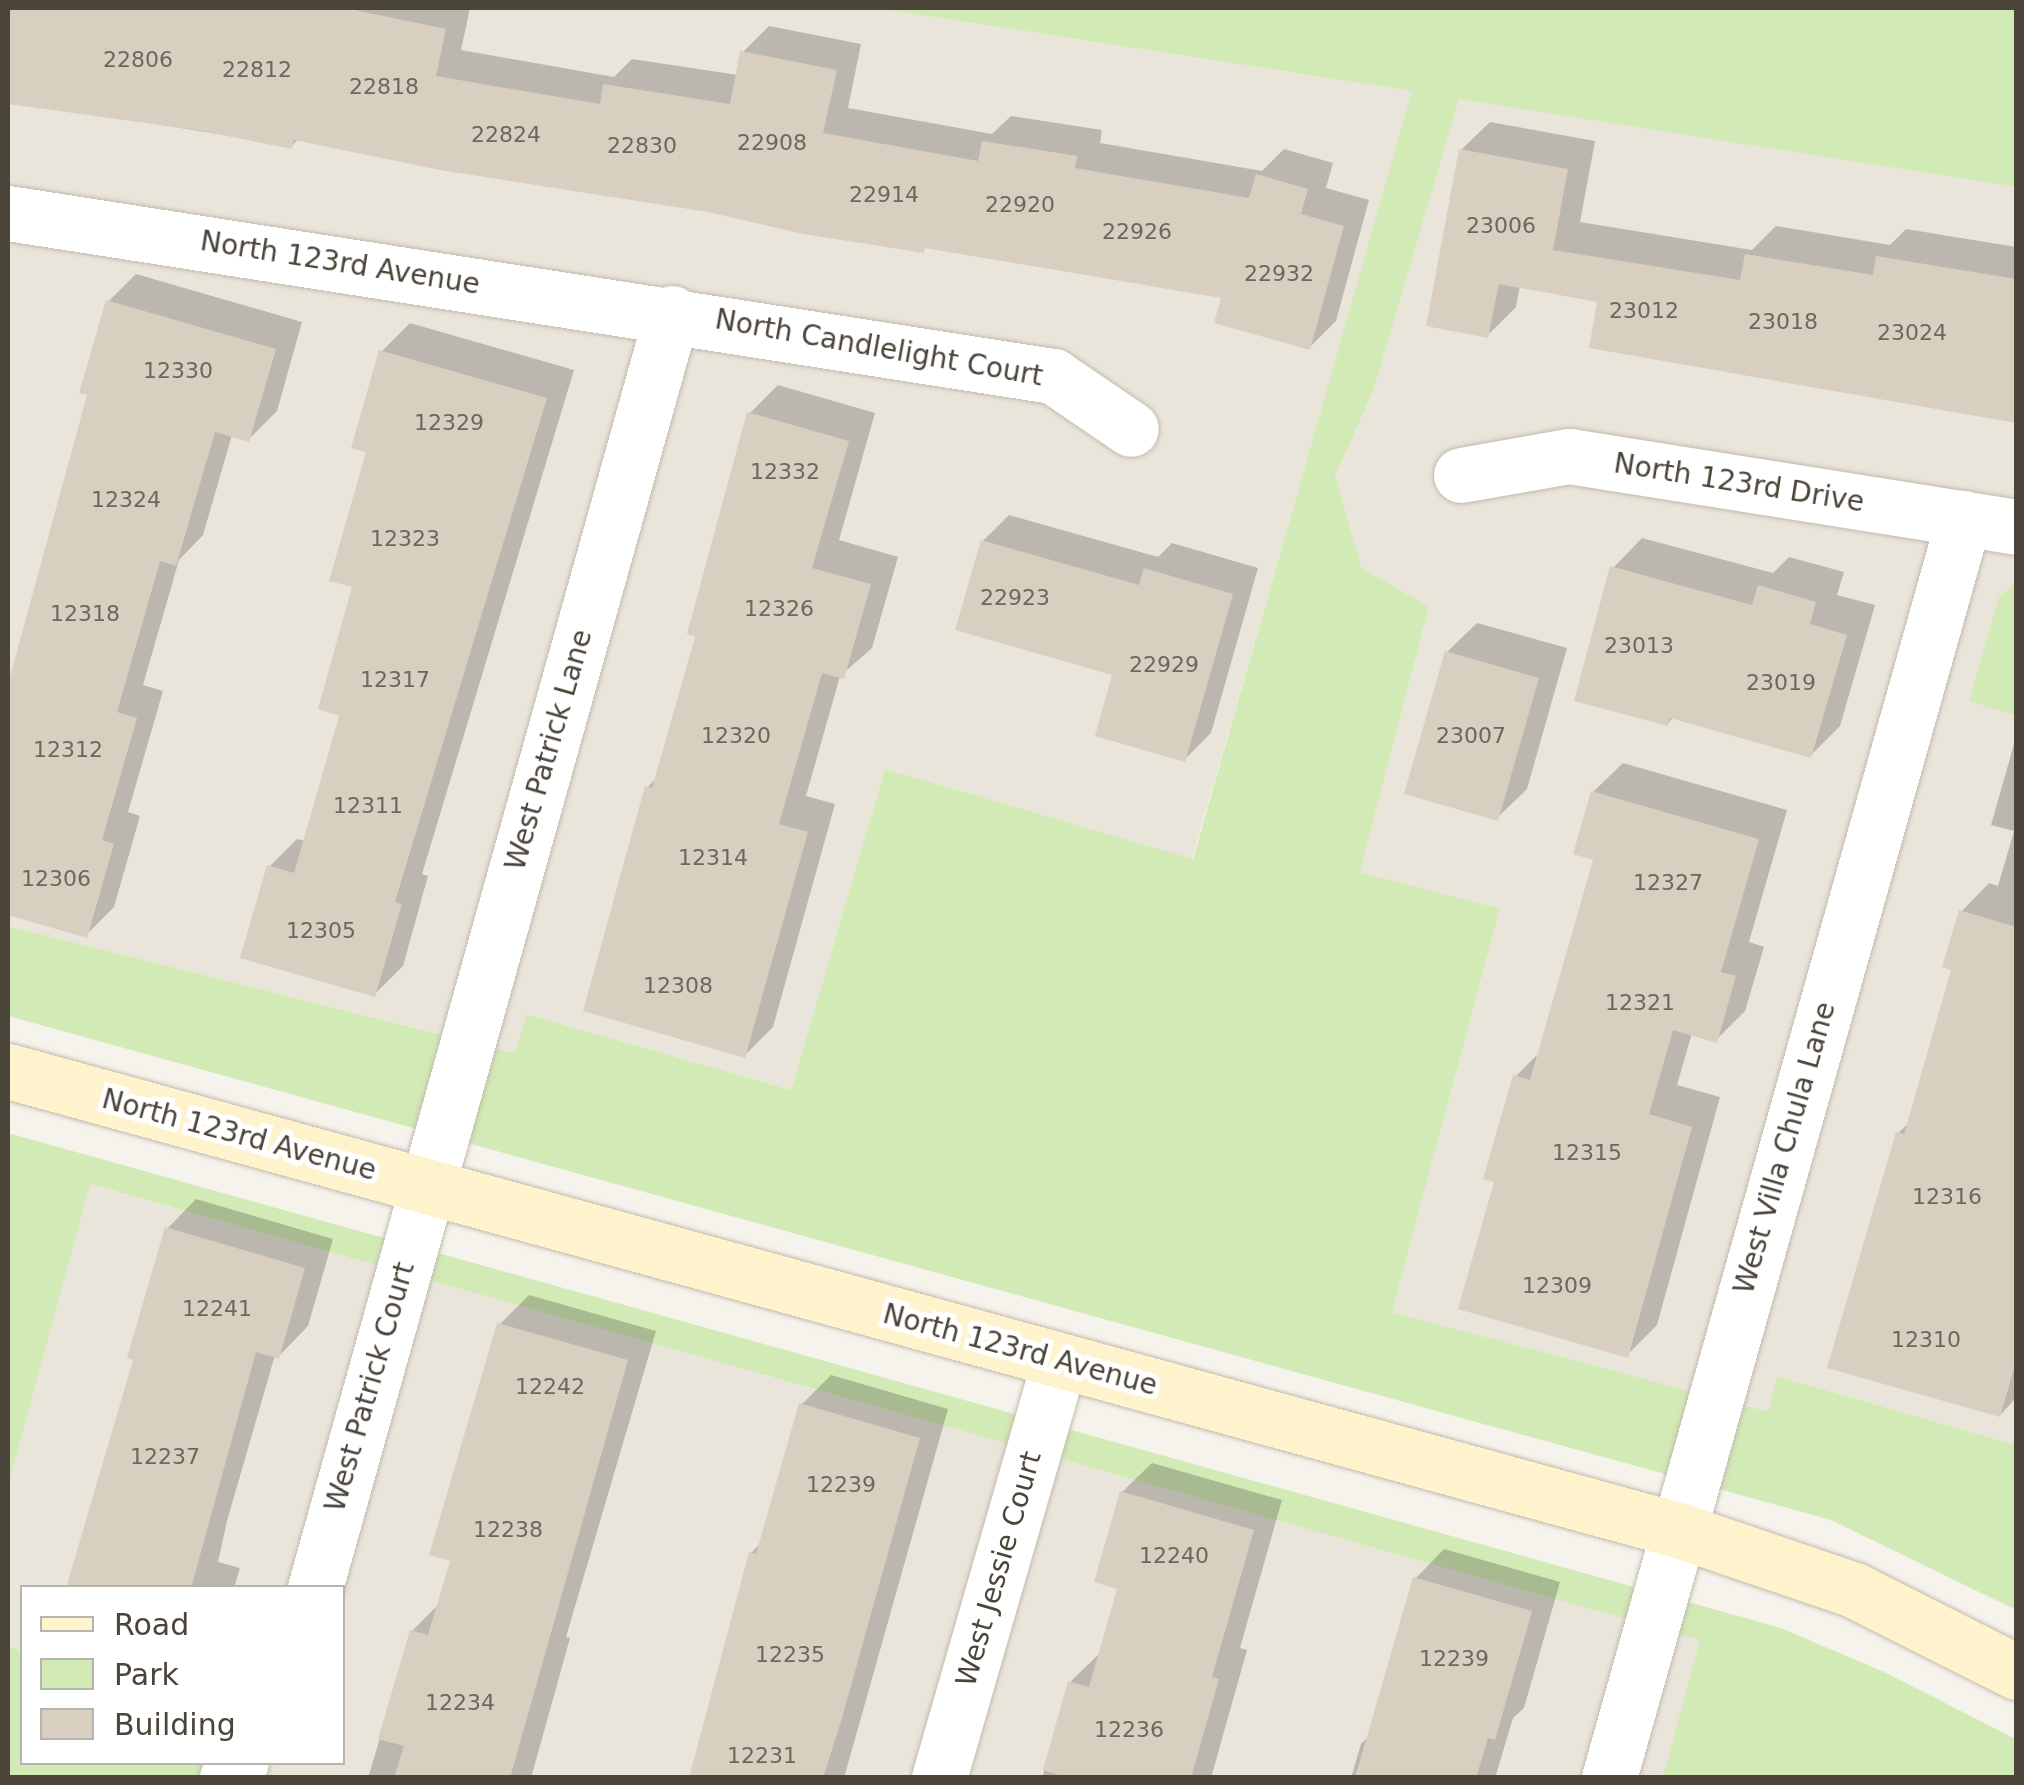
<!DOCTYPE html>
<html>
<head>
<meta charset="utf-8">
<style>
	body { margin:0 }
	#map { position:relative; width:2024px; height:1785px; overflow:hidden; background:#f6f3ec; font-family:"DejaVu Sans",sans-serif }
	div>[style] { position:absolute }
	.residential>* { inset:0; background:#eae5da }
	.green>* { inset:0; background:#d2eab5 }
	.shadow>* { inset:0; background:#0003 }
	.building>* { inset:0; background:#d8cfc1 }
	.roads { filter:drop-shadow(0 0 2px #c2bbae) drop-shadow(0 0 2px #c2bbae) }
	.street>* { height:55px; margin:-27.5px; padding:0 27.5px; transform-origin:27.5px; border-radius:27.5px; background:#fff }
	.secondary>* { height:55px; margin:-27.5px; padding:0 27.5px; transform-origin:27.5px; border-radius:27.5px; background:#fff3cd }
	span { translate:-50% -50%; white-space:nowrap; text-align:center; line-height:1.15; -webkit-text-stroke:10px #fff; paint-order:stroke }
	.number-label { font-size:22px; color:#6e675b }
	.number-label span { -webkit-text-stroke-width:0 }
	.street-label { font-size:28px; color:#4b4439 }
	.frame { position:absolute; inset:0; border:10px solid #4b4439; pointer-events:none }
	.legend { position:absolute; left:20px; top:1585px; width:325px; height:180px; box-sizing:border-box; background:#fff; border:2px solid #b7b4b0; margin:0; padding:12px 18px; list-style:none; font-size:30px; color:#4b4439 }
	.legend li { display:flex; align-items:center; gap:20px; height:50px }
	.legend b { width:50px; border:2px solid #b7b4b0 }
</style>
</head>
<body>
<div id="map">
	<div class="residential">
		<i style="clip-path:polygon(8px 8px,875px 8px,1413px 91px,1192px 859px,885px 769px,791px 1090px,528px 1014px,516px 1053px,8px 926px)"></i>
		<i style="clip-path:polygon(1459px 98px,2016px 187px,2016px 1445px,1778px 1376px,1768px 1413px,1392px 1312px,1500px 910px,1360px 872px,1429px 608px,1362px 568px,1335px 476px,1374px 389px)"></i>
		<i style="clip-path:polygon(89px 1184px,1701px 1640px,1663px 1778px,226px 1777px,216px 1763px,342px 1762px,342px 1588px,22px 1588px,22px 1651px,8px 1646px,8px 1486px)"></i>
	</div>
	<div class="green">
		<i style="clip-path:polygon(875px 8px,2016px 8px,2016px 187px,1459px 99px,1374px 389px,1335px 476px,1362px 568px,1429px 607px,1360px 872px,1500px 909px,1392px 1312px,1768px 1412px,1777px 1376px,2016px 1445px,2016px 1610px,1831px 1520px,8px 1016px,8px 926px,515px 1053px,527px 1014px,791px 1090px,885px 769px,1193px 859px,1412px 91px)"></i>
		<i style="clip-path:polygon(2016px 583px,2016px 716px,1969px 701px,1999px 597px)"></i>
		<i style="clip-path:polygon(8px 1133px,1781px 1628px,1884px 1672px,2016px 1739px,2016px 1777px,1663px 1777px,1700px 1640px,90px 1184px,8px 1486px)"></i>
		<i style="clip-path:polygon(8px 1646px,22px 1651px,22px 1762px,216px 1763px,226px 1777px,8px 1777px)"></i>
	</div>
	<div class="shadow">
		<i style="clip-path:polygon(8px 8px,470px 8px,461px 50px,614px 77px,632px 59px,738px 75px,743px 52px,769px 26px,861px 44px,848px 108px,992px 134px,1011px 116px,1102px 130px,1100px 143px,1262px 171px,1284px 149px,1333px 163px,1326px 188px,1369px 200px,1336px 321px,1310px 347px,1224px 296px,299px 138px,292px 146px,8px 100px)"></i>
		<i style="clip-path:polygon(1490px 122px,1595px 141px,1580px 222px,1752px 250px,1776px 226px,1890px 245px,1906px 229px,2016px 247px,2016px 422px,1592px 346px,1599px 300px,1520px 285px,1516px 307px,1487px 336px,1461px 150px)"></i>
		<i style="clip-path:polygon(136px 274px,302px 322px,277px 411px,249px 439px,232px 435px,203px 535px,179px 560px,143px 685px,163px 691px,128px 812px,140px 816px,114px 907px,86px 935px,8px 912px,8px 693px,90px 394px,108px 302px)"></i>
		<i style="clip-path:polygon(410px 323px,574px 370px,422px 874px,428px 876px,403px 966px,375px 994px,269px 867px,297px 839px,306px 841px,342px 714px,382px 351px)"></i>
		<i style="clip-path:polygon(778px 385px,875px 413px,839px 540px,898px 557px,872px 648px,840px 676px,806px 796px,835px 804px,773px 1027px,745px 1055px,648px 787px,657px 777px,698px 635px,750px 413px)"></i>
		<i style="clip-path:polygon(1009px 515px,1158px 557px,1172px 543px,1258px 568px,1211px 733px,1185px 759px,1115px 674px,983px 541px)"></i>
		<i style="clip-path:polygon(1642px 538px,1773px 573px,1789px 557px,1844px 572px,1837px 595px,1875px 605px,1840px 726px,1811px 755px,1675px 716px,1667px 724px,1613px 568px)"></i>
		<i style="clip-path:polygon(1477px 623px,1567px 648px,1527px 789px,1497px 818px,1447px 652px)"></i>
		<i style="clip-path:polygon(2016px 737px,2016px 1398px,2000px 1415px,1898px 1133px,1910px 1122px,1954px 968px,1961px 912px,1989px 883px,1998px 886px,2014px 831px,1991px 825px)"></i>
		<i style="clip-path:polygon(1623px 763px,1787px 810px,1749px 942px,1764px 947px,1745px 1011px,1716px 1040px,1692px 1033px,1677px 1085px,1720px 1097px,1657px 1325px,1627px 1355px,1497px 1180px,1515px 1077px,1541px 1051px,1596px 858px,1593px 792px)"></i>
		<i style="clip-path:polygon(196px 1199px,333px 1239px,308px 1326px,279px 1356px,275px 1355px,227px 1521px,218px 1562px,240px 1568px,234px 1588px,69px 1588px,136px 1358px,167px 1229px)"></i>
		<i style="clip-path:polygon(529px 1295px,656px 1331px,566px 1637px,570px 1638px,531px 1778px,368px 1778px,412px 1631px,440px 1603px,453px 1560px,500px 1324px)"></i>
		<i style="clip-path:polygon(831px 1375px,948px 1409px,844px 1778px,691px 1778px,751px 1553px,761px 1543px,801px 1405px)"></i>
		<i style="clip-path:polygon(1152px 1463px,1282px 1500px,1240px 1648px,1247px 1650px,1211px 1778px,1042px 1778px,1070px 1682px,1100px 1653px,1120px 1587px,1122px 1492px)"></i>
		<i style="clip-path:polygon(1444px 1549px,1560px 1582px,1524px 1708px,1513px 1718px,1495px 1778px,1351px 1778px,1361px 1744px,1370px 1735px,1415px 1579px)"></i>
	</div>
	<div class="building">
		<i style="clip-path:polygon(8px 8px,345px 8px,446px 29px,436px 76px,600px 104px,603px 84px,730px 104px,740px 51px,837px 70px,823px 133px,978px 161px,982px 141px,1077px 156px,1075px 168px,1249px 198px,1256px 174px,1308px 189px,1301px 214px,1344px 226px,1310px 350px,1214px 323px,1221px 298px,925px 248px,924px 253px,803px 234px,708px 212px,440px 170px,294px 140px,292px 149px,197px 130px,8px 104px)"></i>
		<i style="clip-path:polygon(1459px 149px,1568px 169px,1553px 250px,1740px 280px,1745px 254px,1873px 275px,1876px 256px,2016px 279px,2016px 423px,1589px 348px,1597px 302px,1499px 284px,1488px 338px,1426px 326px)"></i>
		<i style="clip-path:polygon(106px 300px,276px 349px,249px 442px,215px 432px,176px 566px,160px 561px,117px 712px,137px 718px,102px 840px,114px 844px,87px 938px,8px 915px,8px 684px,87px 395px,79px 393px)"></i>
		<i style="clip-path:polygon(379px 350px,547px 398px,395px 902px,402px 904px,375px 997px,240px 958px,267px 865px,294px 873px,339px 716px,318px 709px,352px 587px,329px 581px,366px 452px,351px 448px)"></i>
		<i style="clip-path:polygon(747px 412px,849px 441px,812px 568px,871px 584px,844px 679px,822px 673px,779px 824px,808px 832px,745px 1058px,583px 1011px,645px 786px,652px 788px,695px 637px,687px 634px)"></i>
		<i style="clip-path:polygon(981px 540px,1139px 585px,1144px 568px,1233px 594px,1185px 762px,1095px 736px,1112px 675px,955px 630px)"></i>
		<i style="clip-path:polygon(1610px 566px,1752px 605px,1758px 585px,1816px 602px,1810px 624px,1847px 635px,1811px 758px,1670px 718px,1668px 726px,1574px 701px)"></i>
		<i style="clip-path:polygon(1445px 651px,1539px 678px,1498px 821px,1404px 794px)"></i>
		<i style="clip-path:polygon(1591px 791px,1759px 839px,1721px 972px,1736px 976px,1717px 1043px,1673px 1030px,1649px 1114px,1692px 1127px,1628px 1358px,1458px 1309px,1494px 1182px,1483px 1179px,1513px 1075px,1530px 1080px,1593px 860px,1573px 854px)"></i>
		<i style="clip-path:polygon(1959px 910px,2016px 927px,2016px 1361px,2000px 1417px,1827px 1368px,1896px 1132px,1904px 1134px,1951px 970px,1942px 967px)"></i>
		<i style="clip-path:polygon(165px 1227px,305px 1268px,279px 1359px,256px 1352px,191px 1588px,66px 1588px,133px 1360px,127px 1358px)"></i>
		<i style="clip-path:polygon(497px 1323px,628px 1360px,510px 1778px,394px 1778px,404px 1746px,378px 1739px,410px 1630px,428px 1635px,450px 1561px,429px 1555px)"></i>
		<i style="clip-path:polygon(799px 1403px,920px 1438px,842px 1718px,823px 1778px,689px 1778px,749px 1552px,756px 1554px)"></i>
		<i style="clip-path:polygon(1120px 1491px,1254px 1530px,1212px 1677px,1219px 1679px,1191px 1778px,1068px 1778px,1043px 1770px,1068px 1681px,1089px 1687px,1117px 1589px,1094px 1582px)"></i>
		<i style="clip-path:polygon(1413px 1577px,1532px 1611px,1495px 1740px,1488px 1738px,1476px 1778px,1355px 1778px)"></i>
	</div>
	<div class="roads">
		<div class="street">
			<i style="left:8px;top:213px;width:1058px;rotate:8.87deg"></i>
			<i style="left:1053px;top:376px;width:94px;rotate:34.2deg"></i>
			<i style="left:1461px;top:475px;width:110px;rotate:-10deg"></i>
			<i style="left:1569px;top:456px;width:453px;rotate:9deg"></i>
			<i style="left:315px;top:1588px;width:1324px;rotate:-74.36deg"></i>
			<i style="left:227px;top:1778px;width:21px;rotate:-49deg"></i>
			<i style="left:939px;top:1778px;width:434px;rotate:-73.9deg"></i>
			<i style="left:1609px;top:1778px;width:1309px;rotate:-74.27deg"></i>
		</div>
		<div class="secondary">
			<i style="left:8px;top:1071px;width:1732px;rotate:15.37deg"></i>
			<i style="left:1678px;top:1530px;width:186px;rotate:18.8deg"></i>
			<i style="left:1854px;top:1590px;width:182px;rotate:26.8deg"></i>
		</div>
	</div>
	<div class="number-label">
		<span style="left:138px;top:60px">22806</span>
		<span style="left:257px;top:70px">22812</span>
		<span style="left:384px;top:87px">22818</span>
		<span style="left:506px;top:135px">22824</span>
		<span style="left:772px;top:143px">22908</span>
		<span style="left:642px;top:146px">22830</span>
		<span style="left:884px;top:195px">22914</span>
		<span style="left:1020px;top:205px">22920</span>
		<span style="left:1501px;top:226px">23006</span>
		<span style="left:1137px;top:232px">22926</span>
		<span style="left:1279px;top:274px">22932</span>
		<span style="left:1644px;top:311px">23012</span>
		<span style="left:1783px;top:322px">23018</span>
		<span style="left:1912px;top:333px">23024</span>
		<span style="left:178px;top:371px">12330</span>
		<span style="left:449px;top:423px">12329</span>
		<span style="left:785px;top:472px">12332</span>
		<span style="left:126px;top:500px">12324</span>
		<span style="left:405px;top:539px">12323</span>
		<span style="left:1015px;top:598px">22923</span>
		<span style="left:779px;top:609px">12326</span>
		<span style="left:85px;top:614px">12318</span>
		<span style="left:1639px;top:646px">23013</span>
		<span style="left:1164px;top:665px">22929</span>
		<span style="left:395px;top:680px">12317</span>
		<span style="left:1781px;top:683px">23019</span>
		<span style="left:736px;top:736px">12320</span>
		<span style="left:1471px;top:736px">23007</span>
		<span style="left:68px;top:750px">12312</span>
		<span style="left:368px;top:806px">12311</span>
		<span style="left:713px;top:858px">12314</span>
		<span style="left:56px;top:879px">12306</span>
		<span style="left:1668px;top:883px">12327</span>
		<span style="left:321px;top:931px">12305</span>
		<span style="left:678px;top:986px">12308</span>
		<span style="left:1640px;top:1003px">12321</span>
		<span style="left:1587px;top:1153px">12315</span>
		<span style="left:1947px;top:1197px">12316</span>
		<span style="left:1557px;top:1286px">12309</span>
		<span style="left:217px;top:1309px">12241</span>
		<span style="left:1926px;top:1340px">12310</span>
		<span style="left:550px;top:1387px">12242</span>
		<span style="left:165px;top:1457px">12237</span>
		<span style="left:841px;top:1485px">12239</span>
		<span style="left:508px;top:1530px">12238</span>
		<span style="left:1174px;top:1556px">12240</span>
		<span style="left:790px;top:1655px">12235</span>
		<span style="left:1454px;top:1659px">12239</span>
		<span style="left:460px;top:1703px">12234</span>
		<span style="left:1129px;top:1730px">12236</span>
		<span style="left:762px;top:1756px">12231</span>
	</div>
	<div class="street-label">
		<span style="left:340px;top:263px;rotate:9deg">North 123rd Avenue</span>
		<span style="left:879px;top:348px;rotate:10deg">North Candlelight Court</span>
		<span style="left:1739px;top:483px;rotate:9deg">North 123rd Drive</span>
		<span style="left:549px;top:750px;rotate:-74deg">West Patrick Lane</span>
		<span style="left:239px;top:1135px;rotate:15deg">North 123rd Avenue</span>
		<span style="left:1785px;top:1148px;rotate:-74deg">West Villa Chula Lane</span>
		<span style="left:1020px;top:1350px;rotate:15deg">North 123rd Avenue</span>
		<span style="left:370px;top:1387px;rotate:-74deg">West Patrick Court</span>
		<span style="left:999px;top:1569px;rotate:-74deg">West Jessie Court</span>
	</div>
	<div class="frame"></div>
	<ul class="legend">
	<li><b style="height:12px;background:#fff3cd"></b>Road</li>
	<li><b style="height:28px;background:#d2eab5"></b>Park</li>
	<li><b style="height:28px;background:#d8cfc1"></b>Building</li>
	</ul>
</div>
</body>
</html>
